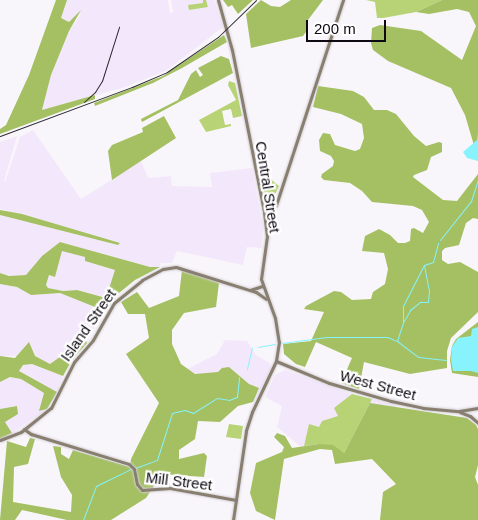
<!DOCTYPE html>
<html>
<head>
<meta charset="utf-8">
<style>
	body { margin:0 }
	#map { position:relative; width:478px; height:520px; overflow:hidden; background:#f9f6fb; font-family:Arial,sans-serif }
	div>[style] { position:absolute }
	.built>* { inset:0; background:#f3e8fb }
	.green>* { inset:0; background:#b7d375 }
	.forest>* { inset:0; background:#a4c062 }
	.water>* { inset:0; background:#88f2fd }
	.stream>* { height:1px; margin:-0.5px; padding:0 0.5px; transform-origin:0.5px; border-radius:0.5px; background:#88f2fd }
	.roads { filter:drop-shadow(0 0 1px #d3d0d6) drop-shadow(0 0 1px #d3d0d6) }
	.secondary>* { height:3px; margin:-1.5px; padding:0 1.5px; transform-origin:1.5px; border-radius:1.5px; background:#897f70 }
	.rail>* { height:1px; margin:-0.5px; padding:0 0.5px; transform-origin:0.5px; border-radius:0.5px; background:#2e2931 }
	span { translate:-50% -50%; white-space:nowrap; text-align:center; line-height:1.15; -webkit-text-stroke:4.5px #fff; paint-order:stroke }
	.street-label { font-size:15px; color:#0e0912 }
	.scale { position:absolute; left:306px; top:20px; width:80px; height:22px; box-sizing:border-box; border:2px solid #0e0912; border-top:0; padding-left:6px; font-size:15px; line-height:18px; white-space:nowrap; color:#0e0912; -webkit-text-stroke:4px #fff; paint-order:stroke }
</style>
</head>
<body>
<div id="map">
	<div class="built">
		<i style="clip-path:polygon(67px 0,168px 0,170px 13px,173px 12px,171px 0,214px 0,223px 27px,166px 71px,125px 87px,42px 110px,51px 75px,69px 31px,81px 14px,69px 22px,61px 18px)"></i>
		<i style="clip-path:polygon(33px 130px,81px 199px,141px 161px,148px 178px,171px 176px,172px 186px,212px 187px,210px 173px,252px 168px,263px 227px,262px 248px,247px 247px,243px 265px,177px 251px,172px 263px,161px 263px,160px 267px,150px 267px,60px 242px,42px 256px,26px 275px,9px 276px,0 273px,0 215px,118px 245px,120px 243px,0 209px,0 142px,17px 136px,4px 181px,5px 182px,20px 137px)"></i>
		<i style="clip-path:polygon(62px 250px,85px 257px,85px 261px,116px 270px,106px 298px,77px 290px,63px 291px,48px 288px,46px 285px,49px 275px,55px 277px)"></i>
		<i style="clip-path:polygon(0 284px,17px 287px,31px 295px,60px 293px,102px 310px,87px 343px,85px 339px,50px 364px,35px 356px,0 356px)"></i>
		<i style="clip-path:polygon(225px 340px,247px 341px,256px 355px,270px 363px,271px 367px,254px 402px,181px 372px,217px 354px)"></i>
		<i style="clip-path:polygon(32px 364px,63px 376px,57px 392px,19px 371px,23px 365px)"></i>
		<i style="clip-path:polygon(285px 370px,354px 395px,396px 405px,383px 453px,301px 447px,277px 427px,282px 406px,265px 397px,275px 375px)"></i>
		<i style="clip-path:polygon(10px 377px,21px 379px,44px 393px,40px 411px,47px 409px,12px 433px,5px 422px,17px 406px,0 409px,0 382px)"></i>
	</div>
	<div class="green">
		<i style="clip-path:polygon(203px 0,206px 0,208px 7px,189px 10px,188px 5px,203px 3px)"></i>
		<i style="clip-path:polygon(366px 0,442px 0,416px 12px,383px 18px,377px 18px,375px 2px)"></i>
		<i style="clip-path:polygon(229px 81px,235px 83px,242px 116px,233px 118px,231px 109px,222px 111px,225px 125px,231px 124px,231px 126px,206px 132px,199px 120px,236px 100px,228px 85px)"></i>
		<i style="clip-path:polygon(261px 171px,279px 186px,271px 203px,266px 201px)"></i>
		<i style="clip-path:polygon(352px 394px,372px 399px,344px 453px,319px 444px,304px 446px,309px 424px,319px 427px,322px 421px,338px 416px,334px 408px)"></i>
		<i style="clip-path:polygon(229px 424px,243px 426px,241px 439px,226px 437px)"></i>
	</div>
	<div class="forest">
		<i style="clip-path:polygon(56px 0,67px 0,61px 18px,69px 22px,81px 10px,69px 31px,51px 75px,42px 110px,95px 95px,95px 99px,0 134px,0 129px,6px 125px,29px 75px)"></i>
		<i style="clip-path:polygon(223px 0,253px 0,238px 14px,232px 5px,228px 7px)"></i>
		<i style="clip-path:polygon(261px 0,271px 6px,280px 7px,291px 0,323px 0,308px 20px,306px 32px,303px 36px,251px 48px,246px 14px)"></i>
		<i style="clip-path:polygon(442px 0,478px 0,478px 159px,465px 115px,451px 88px,388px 61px,373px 50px,371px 43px,372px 28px,380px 25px,421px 31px,462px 60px,476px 26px,469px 12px,457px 9px,429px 14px,416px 12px)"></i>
		<i style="clip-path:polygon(224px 35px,227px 42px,182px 68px,153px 83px,95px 106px,94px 103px,163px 76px)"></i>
		<i style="clip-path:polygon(221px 56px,229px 59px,233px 73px,142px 122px,141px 119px,178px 100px,191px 74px,196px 70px,200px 77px,203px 75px,198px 68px)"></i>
		<i style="clip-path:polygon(318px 86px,353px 91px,364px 97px,374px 110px,387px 110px,396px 114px,414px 136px,426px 146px,439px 142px,442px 143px,442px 152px,431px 157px,427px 170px,414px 175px,413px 177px,443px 200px,457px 201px,478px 174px,478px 219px,473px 218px,466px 223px,459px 245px,445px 248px,442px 251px,442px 260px,448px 264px,460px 262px,478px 272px,478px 312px,451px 338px,447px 351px,447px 368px,410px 374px,364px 362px,359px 389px,341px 383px,352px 358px,316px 342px,305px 367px,296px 364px,284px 354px,283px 344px,311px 341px,324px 312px,304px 309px,306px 306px,334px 291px,341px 292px,352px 300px,371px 299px,373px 292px,385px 284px,388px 269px,384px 253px,362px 251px,365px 236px,379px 229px,390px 235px,398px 243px,405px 243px,410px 241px,411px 229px,414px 228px,423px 233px,429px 222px,422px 210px,413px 206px,372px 202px,362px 191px,350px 183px,324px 180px,321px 177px,322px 174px,333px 166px,334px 161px,331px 156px,320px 151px,319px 140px,323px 133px,330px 134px,335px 145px,355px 151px,360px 149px,364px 138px,362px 124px,341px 114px,313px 107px)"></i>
		<i style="clip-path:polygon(164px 116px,176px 138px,112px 180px,108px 151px,112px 145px,143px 132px,142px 128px)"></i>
		<i style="clip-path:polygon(0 210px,22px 214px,120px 243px,118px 245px,0 215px)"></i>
		<i style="clip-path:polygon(evenodd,60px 242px,150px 267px,160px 267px,135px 280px,119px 293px,105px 311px,60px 293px,31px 295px,17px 287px,0 284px,0 273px,9px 276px,26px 275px,42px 256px,60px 242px,62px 251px,85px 257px,85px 261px,115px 270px,106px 298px,77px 290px,63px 291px,48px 288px,46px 285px,49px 275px,55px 277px,62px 251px)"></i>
		<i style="clip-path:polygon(182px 270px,219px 283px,216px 307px,184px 313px,172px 330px,172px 344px,181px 364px,195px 374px,218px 372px,222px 368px,229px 367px,249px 384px,259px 388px,253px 402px,238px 406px,220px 422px,198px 421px,195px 439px,179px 450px,179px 459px,204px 453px,207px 456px,204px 477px,162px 474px,146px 498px,111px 520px,67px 520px,22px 510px,15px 520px,0 520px,7px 441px,26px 447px,30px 438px,35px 439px,28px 464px,14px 467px,13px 502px,71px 512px,72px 495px,61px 477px,53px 446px,61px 447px,61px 454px,69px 459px,73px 450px,130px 467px,131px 459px,159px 403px,126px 354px,149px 338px,145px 314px,128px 314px,121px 302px,137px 292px,149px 308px,179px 296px)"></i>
		<i style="clip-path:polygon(478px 322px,478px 377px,452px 373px,450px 360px,452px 346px,456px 339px)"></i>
		<i style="clip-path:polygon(85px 339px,87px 343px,72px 360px,63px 376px,32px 364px,23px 365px,19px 371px,57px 392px,47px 409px,39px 411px,44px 393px,21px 379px,10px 377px,0 382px,0 356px,15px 358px,29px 342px,35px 356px,50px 364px)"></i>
		<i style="clip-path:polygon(370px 403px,467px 418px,476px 425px,478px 429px,478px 465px,475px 477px,478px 485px,478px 520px,380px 520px,383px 492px,396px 484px,372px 459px,335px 464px,332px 450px,320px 449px,284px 459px,275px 520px,256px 511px,250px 493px,256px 463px,282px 452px,284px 447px,274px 437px,277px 433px,285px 436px,292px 448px,319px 444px,333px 445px,344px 453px)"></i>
		<i style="clip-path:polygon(17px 406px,18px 414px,5px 422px,12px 433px,0 439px,0 409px)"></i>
	</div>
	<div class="water">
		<i style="clip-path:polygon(478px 133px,478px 161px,467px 158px,463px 152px,477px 140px)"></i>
		<i style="clip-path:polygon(478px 327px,478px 373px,471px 371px,453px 371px,451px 360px,452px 347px,458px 338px,471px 336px,472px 329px)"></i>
	</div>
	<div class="stream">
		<i style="left:440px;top:240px;width:50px;rotate:-51.5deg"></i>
		<i style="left:471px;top:201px;width:22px;rotate:-72deg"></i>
		<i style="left:404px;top:321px;width:13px;rotate:-61deg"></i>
		<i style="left:410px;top:310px;width:13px;rotate:-39deg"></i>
		<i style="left:420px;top:302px;width:8px"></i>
		<i style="left:428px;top:302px;width:11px;rotate:-85deg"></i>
		<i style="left:429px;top:291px;width:26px;rotate:-101deg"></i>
		<i style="left:397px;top:341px;width:19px;rotate:-72deg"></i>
		<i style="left:403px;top:323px;width:17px;rotate:-90deg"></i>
		<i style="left:403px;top:306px;width:46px;rotate:-62.9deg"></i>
		<i style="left:424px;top:265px;width:9px;rotate:-18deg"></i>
		<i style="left:433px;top:262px;width:20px;rotate:-75deg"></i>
		<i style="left:282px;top:343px;width:45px;rotate:-7.6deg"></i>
		<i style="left:327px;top:337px;width:60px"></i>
		<i style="left:387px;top:337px;width:11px;rotate:22deg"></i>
		<i style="left:397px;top:341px;width:26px;rotate:37deg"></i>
		<i style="left:418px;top:357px;width:28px;rotate:6deg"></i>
		<i style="left:258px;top:347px;width:17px;rotate:-10deg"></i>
		<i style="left:247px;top:369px;width:22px;rotate:-77deg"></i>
		<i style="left:135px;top:468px;width:23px;rotate:-20deg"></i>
		<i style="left:157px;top:460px;width:49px;rotate:-72.3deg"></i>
		<i style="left:172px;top:413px;width:13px;rotate:-13deg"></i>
		<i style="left:185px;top:410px;width:9px;rotate:21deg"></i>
		<i style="left:193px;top:413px;width:28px;rotate:-32deg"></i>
		<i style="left:217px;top:398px;width:12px;rotate:9deg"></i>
		<i style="left:229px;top:400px;width:9px;rotate:-21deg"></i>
		<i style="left:237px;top:397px;width:20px;rotate:-84deg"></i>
		<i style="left:83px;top:520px;width:36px;rotate:-69deg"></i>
		<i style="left:96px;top:486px;width:39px;rotate:-26deg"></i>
	</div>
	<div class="roads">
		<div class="secondary">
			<i style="left:218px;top:0;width:52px;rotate:74.4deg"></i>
			<i style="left:232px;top:50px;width:165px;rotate:78.8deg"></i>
			<i style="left:264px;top:212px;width:24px;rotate:83deg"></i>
			<i style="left:267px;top:236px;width:43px;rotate:97.9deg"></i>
			<i style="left:261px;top:279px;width:41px;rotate:70.3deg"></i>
			<i style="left:275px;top:318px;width:24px;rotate:81deg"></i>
			<i style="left:279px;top:342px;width:19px;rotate:99deg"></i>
			<i style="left:276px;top:361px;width:56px;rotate:115.2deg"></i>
			<i style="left:252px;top:412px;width:20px;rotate:108deg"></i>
			<i style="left:246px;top:431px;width:90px;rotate:98.3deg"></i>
			<i style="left:264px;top:212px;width:14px;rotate:-30deg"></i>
			<i style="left:276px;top:205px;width:216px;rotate:-71.9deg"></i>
			<i style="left:250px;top:290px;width:13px;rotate:-18deg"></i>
			<i style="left:276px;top:361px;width:57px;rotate:22.5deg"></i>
			<i style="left:329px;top:383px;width:65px;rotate:16.2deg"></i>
			<i style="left:391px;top:401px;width:33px;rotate:12deg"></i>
			<i style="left:423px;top:408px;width:36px;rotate:5deg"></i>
			<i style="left:459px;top:411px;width:19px;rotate:-9deg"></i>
			<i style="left:460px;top:412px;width:11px;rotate:22deg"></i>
			<i style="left:470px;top:416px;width:11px;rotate:41deg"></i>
			<i style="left:24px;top:429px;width:9px;rotate:36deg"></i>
			<i style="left:31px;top:434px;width:102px;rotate:17deg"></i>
			<i style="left:129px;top:464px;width:6px;rotate:45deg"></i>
			<i style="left:0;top:440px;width:22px;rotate:-21deg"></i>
			<i style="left:21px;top:432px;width:38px;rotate:-39deg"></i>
			<i style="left:51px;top:408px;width:51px;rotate:-63.4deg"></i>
			<i style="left:74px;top:362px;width:29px;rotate:-49deg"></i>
			<i style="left:93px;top:340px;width:43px;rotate:-60.4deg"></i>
			<i style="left:114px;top:303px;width:36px;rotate:-39deg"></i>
			<i style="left:142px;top:280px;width:24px;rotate:-28deg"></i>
			<i style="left:163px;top:269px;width:13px;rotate:-9deg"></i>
			<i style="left:176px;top:267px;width:84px;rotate:17.4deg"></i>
			<i style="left:256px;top:292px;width:12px;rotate:35deg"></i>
			<i style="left:134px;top:469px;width:15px;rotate:79deg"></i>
			<i style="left:137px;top:484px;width:8px;rotate:50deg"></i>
			<i style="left:142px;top:490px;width:28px;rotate:-4deg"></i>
			<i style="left:170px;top:488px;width:67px;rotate:10.3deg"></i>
		</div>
	</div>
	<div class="rail">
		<i style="left:84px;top:102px;width:15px;rotate:-42deg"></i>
		<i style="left:95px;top:92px;width:13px;rotate:-58deg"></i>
		<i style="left:102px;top:81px;width:57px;rotate:-72.5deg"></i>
		<i style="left:0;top:136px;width:141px;rotate:-20.4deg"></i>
		<i style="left:132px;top:87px;width:38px;rotate:-23deg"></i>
		<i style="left:167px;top:72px;width:62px;rotate:-34.5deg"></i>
		<i style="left:218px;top:37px;width:53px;rotate:-44.2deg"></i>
	</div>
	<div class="street-label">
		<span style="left:268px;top:187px;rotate:81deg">Central Street</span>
		<span style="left:88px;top:325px;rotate:-55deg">Island Street</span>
		<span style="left:378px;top:385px;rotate:15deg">West Street</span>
		<span style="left:179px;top:481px;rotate:7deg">Mill Street</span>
	</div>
	<div class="scale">200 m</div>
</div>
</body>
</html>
